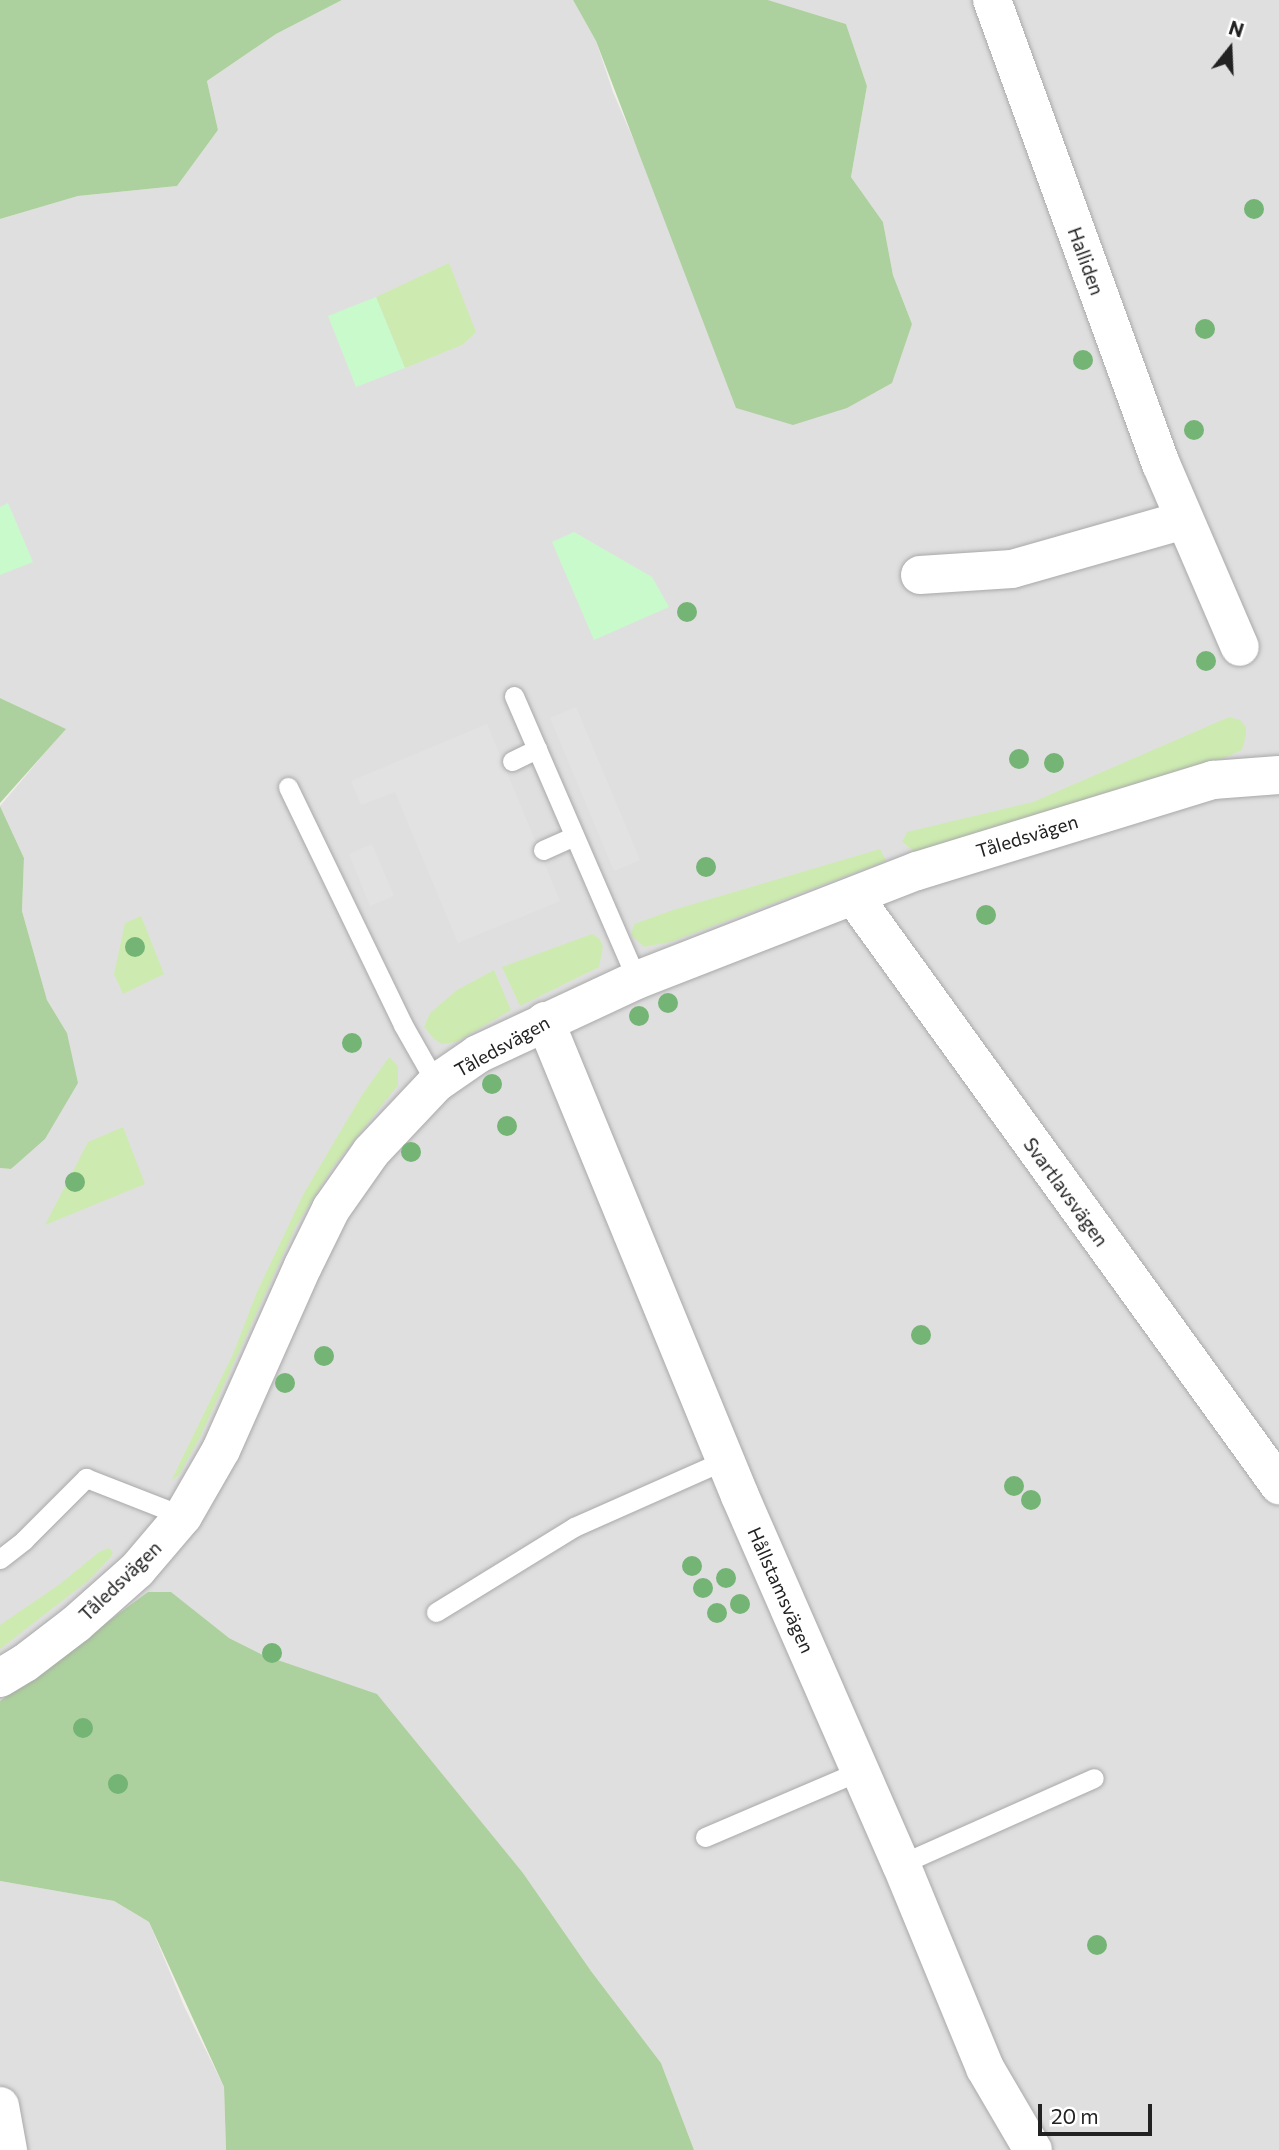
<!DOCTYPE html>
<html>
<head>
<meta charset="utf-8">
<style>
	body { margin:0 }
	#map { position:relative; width:1279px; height:2150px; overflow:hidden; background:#f2efe9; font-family:Commissioner,sans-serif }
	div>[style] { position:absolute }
	.residential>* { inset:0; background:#e0dfdf }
	.grass>* { inset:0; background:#cdebb0 }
	.forest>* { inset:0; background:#add19e }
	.park>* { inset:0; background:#c8facc }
	.parking>* { inset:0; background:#e2e2e2 }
	.roads { filter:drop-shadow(0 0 2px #a9a9a9) drop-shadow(0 0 2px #a9a9a9) }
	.service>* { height:19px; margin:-9.5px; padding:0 9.5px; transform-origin:9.5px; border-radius:9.5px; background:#fff }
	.minor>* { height:38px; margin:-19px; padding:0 19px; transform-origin:19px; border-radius:19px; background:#fff }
	.trees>* { width:20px; height:20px; margin:-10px; border-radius:50%; background:#74b475 }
	span { translate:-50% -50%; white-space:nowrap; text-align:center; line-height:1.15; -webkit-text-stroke:5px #fff; paint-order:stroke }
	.street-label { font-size:19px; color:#222 }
	.north { position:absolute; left:1195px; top:14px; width:70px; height:70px; -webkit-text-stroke:5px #fff; paint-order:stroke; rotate:18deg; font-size:19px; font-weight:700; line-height:28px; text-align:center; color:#222 }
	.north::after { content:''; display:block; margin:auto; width:24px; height:32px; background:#222; clip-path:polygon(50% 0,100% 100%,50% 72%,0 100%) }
	.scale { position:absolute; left:1038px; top:2104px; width:114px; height:32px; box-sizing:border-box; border:4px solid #222; border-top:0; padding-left:9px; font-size:21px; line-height:24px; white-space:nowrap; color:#222; -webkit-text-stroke:5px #fff; paint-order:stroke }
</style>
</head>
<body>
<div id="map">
	<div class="residential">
		<i style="clip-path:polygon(342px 0,573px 0,596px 41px,613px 92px,646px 169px,912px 324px,893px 275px,883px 222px,851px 177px,867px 86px,846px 24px,768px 0,1279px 0,1279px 2150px,694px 2150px,661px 2063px,591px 1971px,523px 1873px,432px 1762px,318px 1675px,263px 1655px,229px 1638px,200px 1618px,148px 1592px,0 1701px,0 1168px,12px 1169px,67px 1033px,47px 1000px,22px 911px,24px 858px,0 806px,65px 729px,0 698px,0 219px,78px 196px,177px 186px,218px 130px,207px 81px,276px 34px)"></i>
		<i style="clip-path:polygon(0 1881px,114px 1901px,149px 1922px,184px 2006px,224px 2087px,226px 2150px,0 2150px)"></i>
	</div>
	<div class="grass">
		<i style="clip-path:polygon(449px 263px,476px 332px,462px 345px,405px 368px,376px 297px)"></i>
		<i style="clip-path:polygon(1229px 717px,1240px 720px,1246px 727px,1246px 735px,1242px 750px,1224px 758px,968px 835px,929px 851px,914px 851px,902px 842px,907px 832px,1033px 802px)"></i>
		<i style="clip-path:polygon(880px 849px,886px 861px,670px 942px,644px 947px,631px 935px,634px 924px,673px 910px)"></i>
		<i style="clip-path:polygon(141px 916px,164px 974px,123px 994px,114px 974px,125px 923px)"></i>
		<i style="clip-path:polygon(592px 934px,600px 939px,603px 947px,599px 967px,520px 1006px,502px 967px)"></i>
		<i style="clip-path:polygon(494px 970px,511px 1010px,456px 1042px,442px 1044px,434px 1039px,424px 1027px,430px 1013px,457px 990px)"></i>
		<i style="clip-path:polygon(389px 1057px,398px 1066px,398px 1085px,332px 1168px,296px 1226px,200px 1437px,179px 1475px,171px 1481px,233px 1354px,257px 1292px,304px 1193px,362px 1095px)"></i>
		<i style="clip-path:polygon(123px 1127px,145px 1184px,45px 1225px,88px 1142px)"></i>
		<i style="clip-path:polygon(109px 1548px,113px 1553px,110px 1558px,89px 1580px,0 1649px,0 1625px,60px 1584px,99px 1552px)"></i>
	</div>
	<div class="forest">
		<i style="clip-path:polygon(0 0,342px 0,276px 34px,207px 81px,218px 130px,177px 186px,78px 196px,0 219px)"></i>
		<i style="clip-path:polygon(573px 0,768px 0,846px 24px,867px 86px,851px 177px,883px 222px,893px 275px,912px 324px,892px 383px,847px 408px,793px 425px,736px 408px,596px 41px)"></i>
		<i style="clip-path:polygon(0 698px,66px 729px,0 803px)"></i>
		<i style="clip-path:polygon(0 806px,24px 858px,22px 911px,47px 1000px,67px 1033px,78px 1083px,45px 1139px,11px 1169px,0 1168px)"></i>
		<i style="clip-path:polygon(148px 1592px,171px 1592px,229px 1638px,263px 1655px,377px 1694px,523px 1873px,591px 1971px,661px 2063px,694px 2150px,226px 2150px,224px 2087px,149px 1922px,114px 1901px,0 1881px,0 1701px)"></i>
	</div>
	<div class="park">
		<i style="clip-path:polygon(376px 297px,405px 368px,356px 387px,328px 316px)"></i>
		<i style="clip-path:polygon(8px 503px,33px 562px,0 575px,0 507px)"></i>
		<i style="clip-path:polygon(574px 532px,652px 577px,669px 607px,594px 640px,552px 542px)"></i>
	</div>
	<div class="parking">
		<i style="clip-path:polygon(576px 707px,640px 860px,614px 871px,550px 718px)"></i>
		<i style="clip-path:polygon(487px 724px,560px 901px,458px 943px,395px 792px,361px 805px,351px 781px)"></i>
		<i style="clip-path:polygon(372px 844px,394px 896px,370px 906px,349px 854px)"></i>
	</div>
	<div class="roads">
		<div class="service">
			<i style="left:514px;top:696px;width:309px;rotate:66.6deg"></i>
			<i style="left:512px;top:761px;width:28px;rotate:-26deg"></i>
			<i style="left:288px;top:787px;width:264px;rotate:64.2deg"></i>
			<i style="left:403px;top:1025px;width:67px;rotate:60.4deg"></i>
			<i style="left:543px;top:850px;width:34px;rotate:-24deg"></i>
			<i style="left:0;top:1559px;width:31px;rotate:-38deg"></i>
			<i style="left:24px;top:1540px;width:88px;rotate:-45deg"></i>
			<i style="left:86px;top:1478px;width:104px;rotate:21.4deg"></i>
			<i style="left:436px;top:1612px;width:162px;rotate:-31.6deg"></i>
			<i style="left:574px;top:1527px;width:165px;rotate:-23.9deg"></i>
			<i style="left:705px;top:1837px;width:168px;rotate:-23.1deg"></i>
			<i style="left:901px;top:1864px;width:211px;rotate:-24deg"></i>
		</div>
		<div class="minor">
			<i style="left:992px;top:0;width:494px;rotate:70deg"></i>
			<i style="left:1161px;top:464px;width:199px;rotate:66.7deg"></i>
			<i style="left:920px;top:575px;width:92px;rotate:-3.7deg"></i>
			<i style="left:1012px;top:569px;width:179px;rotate:-15.9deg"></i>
			<i style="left:854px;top:897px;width:726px;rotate:54.14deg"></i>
			<i style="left:545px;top:1021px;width:513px;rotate:67.68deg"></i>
			<i style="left:740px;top:1496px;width:402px;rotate:66.4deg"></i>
			<i style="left:901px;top:1864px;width:221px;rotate:67.6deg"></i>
			<i style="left:985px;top:2068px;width:95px;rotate:59.7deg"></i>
			<i style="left:0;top:1678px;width:29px;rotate:-31deg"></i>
			<i style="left:25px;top:1663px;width:64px;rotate:-37.4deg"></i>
			<i style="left:76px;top:1624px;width:81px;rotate:-41.5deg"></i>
			<i style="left:137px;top:1570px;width:71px;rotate:-49.6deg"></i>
			<i style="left:183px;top:1516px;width:76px;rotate:-60.1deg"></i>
			<i style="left:221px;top:1450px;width:201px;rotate:-66deg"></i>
			<i style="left:303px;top:1266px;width:64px;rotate:-63.8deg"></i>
			<i style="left:331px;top:1209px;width:70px;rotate:-54.9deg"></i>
			<i style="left:371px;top:1152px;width:95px;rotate:-46.7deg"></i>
			<i style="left:436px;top:1083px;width:51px;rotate:-34.6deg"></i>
			<i style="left:478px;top:1054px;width:175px;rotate:-25deg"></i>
			<i style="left:637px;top:980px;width:300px;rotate:-21.3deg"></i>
			<i style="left:917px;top:871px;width:310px;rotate:-17.1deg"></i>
			<i style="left:1213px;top:780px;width:66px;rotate:-4.3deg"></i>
			<i style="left:0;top:2106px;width:45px;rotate:79.7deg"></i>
		</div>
	</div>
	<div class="trees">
		<i style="left:1254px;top:209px"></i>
		<i style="left:1205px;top:329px"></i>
		<i style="left:1083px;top:360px"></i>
		<i style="left:1194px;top:430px"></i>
		<i style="left:687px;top:612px"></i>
		<i style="left:1206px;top:661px"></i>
		<i style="left:1019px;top:759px"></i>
		<i style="left:1054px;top:763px"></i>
		<i style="left:706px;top:867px"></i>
		<i style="left:986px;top:915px"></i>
		<i style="left:135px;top:947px"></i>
		<i style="left:668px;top:1003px"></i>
		<i style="left:639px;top:1016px"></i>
		<i style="left:352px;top:1043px"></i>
		<i style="left:492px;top:1084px"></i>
		<i style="left:507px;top:1126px"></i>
		<i style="left:411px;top:1152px"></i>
		<i style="left:75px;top:1182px"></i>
		<i style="left:921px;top:1335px"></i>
		<i style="left:324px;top:1356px"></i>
		<i style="left:285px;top:1383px"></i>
		<i style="left:1014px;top:1486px"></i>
		<i style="left:1031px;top:1500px"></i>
		<i style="left:692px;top:1566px"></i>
		<i style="left:726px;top:1578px"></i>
		<i style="left:703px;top:1588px"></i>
		<i style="left:740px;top:1604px"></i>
		<i style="left:717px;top:1613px"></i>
		<i style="left:272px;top:1653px"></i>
		<i style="left:83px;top:1728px"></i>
		<i style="left:118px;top:1784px"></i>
		<i style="left:1097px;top:1945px"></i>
	</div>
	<div class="street-label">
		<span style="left:1086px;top:261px;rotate:70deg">Halliden</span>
		<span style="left:1027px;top:836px;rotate:-17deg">Tåledsvägen</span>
		<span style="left:502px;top:1046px;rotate:-29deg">Tåledsvägen</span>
		<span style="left:1066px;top:1192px;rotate:54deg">Svartlavsvägen</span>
		<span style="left:120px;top:1581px;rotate:-44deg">Tåledsvägen</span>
		<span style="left:781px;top:1590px;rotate:66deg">Hållstamsvägen</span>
	</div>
	<div class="north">N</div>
	<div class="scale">20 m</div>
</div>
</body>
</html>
